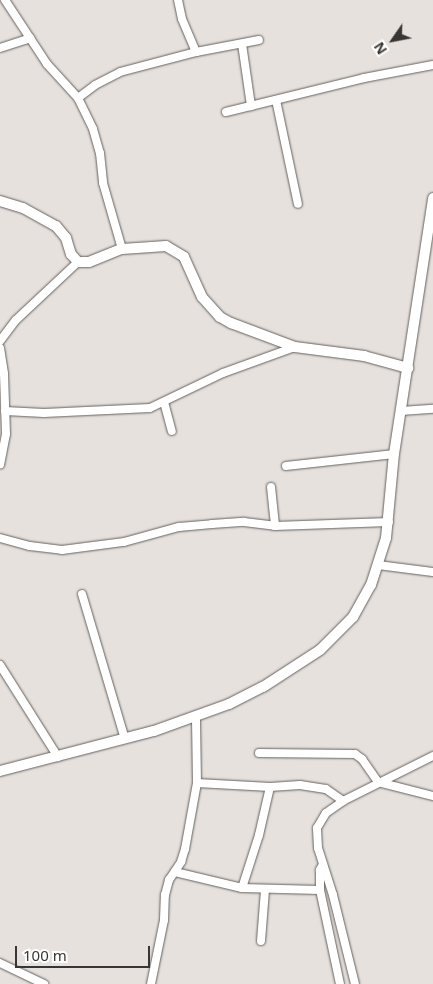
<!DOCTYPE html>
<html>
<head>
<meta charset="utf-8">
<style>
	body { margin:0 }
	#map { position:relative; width:433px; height:984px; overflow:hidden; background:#e6e1dd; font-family:"Noto Sans",sans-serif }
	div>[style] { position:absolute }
	.roads { filter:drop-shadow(0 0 1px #64605d) drop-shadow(0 0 1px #64605d) }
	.street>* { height:8px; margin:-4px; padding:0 4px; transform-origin:4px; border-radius:4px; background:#fff }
	.secondary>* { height:10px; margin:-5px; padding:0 5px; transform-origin:5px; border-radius:5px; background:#fff }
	span { translate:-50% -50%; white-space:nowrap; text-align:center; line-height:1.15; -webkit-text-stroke:4px #fff; paint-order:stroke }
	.north { position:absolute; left:368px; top:15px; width:50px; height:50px; -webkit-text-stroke:4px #fff; paint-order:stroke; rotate:237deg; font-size:14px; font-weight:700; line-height:20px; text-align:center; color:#373634 }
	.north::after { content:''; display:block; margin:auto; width:18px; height:22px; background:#373634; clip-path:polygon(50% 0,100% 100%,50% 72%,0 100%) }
	.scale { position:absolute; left:15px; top:946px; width:135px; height:22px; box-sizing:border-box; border:2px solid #373634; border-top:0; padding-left:6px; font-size:15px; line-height:18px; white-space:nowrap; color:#373634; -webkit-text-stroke:4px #fff; paint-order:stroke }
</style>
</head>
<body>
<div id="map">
	<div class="roads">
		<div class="street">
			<i style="left:5px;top:0;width:77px;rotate:56.7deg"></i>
			<i style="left:47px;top:64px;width:46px;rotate:47.6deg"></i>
			<i style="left:78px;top:98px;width:34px;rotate:64deg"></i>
			<i style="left:93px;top:129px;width:25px;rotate:74deg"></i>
			<i style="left:100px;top:153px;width:30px;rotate:84deg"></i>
			<i style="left:103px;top:183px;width:69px;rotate:73.9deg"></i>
			<i style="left:178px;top:0;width:19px;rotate:78deg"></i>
			<i style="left:182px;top:19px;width:36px;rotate:67deg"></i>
			<i style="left:242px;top:44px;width:63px;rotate:81.7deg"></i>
			<i style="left:0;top:48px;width:32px;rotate:-18deg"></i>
			<i style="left:78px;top:98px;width:21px;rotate:-37deg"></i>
			<i style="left:95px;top:85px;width:28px;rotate:-27deg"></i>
			<i style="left:120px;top:72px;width:79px;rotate:-14.7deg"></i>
			<i style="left:196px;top:52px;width:64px;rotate:-10.8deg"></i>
			<i style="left:276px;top:100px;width:106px;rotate:78.1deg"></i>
			<i style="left:226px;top:112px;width:142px;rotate:-13.8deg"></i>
			<i style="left:364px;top:78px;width:70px;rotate:-10.7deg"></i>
			<i style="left:0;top:341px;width:26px;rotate:-53deg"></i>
			<i style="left:16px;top:320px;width:85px;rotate:-43.1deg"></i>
			<i style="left:0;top:348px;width:26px;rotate:81deg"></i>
			<i style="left:4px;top:374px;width:60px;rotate:88.1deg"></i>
			<i style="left:6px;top:434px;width:31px;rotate:101deg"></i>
			<i style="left:164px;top:402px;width:30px;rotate:75deg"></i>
			<i style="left:5px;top:411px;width:39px;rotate:3deg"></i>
			<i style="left:44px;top:413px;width:106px;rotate:-2.7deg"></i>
			<i style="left:150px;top:408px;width:81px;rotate:-25.6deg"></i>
			<i style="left:223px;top:373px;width:77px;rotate:-19.9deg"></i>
			<i style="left:401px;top:411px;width:32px;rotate:-4deg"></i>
			<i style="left:286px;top:466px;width:109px;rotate:-6.3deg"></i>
			<i style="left:271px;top:487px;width:39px;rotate:84deg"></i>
			<i style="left:0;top:538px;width:31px;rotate:15deg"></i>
			<i style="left:30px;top:546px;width:32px;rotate:7deg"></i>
			<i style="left:62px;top:550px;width:63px;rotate:-7.4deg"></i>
			<i style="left:124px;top:542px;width:57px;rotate:-15.3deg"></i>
			<i style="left:179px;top:527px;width:33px;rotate:-5deg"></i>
			<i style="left:212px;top:524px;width:32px;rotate:-4deg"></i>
			<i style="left:244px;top:522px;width:31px;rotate:7deg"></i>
			<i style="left:275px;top:526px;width:114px;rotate:-2deg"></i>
			<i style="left:378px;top:565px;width:55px;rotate:7.3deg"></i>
			<i style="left:82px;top:594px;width:151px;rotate:73.5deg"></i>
			<i style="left:0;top:665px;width:109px;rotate:57.8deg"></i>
			<i style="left:259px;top:753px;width:96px;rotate:0.6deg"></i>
			<i style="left:355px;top:754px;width:9px;rotate:36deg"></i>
			<i style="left:362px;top:759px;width:28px;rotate:55deg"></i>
			<i style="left:378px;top:782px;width:57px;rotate:14.3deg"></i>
			<i style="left:197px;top:783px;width:73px;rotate:3.1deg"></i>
			<i style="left:270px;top:787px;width:30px;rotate:-4deg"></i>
			<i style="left:300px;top:785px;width:26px;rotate:9deg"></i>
			<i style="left:326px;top:789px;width:21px;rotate:35deg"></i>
			<i style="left:323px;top:864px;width:7px;rotate:117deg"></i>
			<i style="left:320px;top:870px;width:20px;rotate:90deg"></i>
			<i style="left:320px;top:890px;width:96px;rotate:78deg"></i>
			<i style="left:175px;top:872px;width:69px;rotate:13.4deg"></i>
			<i style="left:242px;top:888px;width:78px;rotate:1.5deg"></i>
			<i style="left:242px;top:888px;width:56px;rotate:-72.2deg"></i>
			<i style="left:259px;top:835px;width:49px;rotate:-77.1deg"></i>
			<i style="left:261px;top:941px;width:51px;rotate:-85.5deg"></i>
			<i style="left:0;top:963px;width:49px;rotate:25.5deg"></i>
			<i style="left:151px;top:984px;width:65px;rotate:-78.5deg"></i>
			<i style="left:164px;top:920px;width:25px;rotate:-88deg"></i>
			<i style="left:165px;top:895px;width:16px;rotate:-75deg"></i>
			<i style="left:169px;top:880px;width:22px;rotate:-56deg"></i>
			<i style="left:181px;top:862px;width:14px;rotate:-73deg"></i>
			<i style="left:185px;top:849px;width:67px;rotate:-79.7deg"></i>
			<i style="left:197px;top:783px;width:66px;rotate:-90.9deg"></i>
			<i style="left:355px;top:984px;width:92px;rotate:-103.9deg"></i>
			<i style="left:333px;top:895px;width:49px;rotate:-107.7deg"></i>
			<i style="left:318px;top:848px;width:20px;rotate:-93deg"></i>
			<i style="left:317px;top:828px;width:17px;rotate:-59deg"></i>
			<i style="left:326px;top:813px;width:21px;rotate:-35deg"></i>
			<i style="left:343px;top:801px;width:101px;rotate:-26.6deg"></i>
		</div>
		<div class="secondary">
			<i style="left:0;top:201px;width:24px;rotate:17deg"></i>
			<i style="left:23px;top:208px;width:38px;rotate:29deg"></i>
			<i style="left:56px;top:226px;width:16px;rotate:50deg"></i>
			<i style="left:66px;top:238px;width:17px;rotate:73deg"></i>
			<i style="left:71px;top:254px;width:11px;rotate:49deg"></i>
			<i style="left:78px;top:262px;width:11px"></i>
			<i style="left:89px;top:262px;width:35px;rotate:-22deg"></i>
			<i style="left:122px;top:249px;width:44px;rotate:-3.9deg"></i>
			<i style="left:166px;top:246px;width:21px;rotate:31deg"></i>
			<i style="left:184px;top:257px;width:44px;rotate:65.8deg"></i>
			<i style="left:202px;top:297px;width:27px;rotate:48deg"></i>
			<i style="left:220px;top:317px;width:13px;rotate:29deg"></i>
			<i style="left:231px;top:323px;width:68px;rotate:20.6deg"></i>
			<i style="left:295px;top:347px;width:70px;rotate:7.4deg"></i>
			<i style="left:364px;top:356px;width:46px;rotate:15.3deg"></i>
			<i style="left:0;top:771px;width:159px;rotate:-14.6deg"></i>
			<i style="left:154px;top:731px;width:80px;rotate:-19.8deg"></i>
			<i style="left:229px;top:704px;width:38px;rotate:-27deg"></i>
			<i style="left:263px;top:687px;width:68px;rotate:-33deg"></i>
			<i style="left:320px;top:650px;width:47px;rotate:-45deg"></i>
			<i style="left:353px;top:617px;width:37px;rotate:-61deg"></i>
			<i style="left:371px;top:585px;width:49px;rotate:-72.3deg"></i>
			<i style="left:386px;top:538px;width:84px;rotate:-84.6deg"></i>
			<i style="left:394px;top:454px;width:259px;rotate:-81.3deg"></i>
		</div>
	</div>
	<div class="north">N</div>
	<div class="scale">100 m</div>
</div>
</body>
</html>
